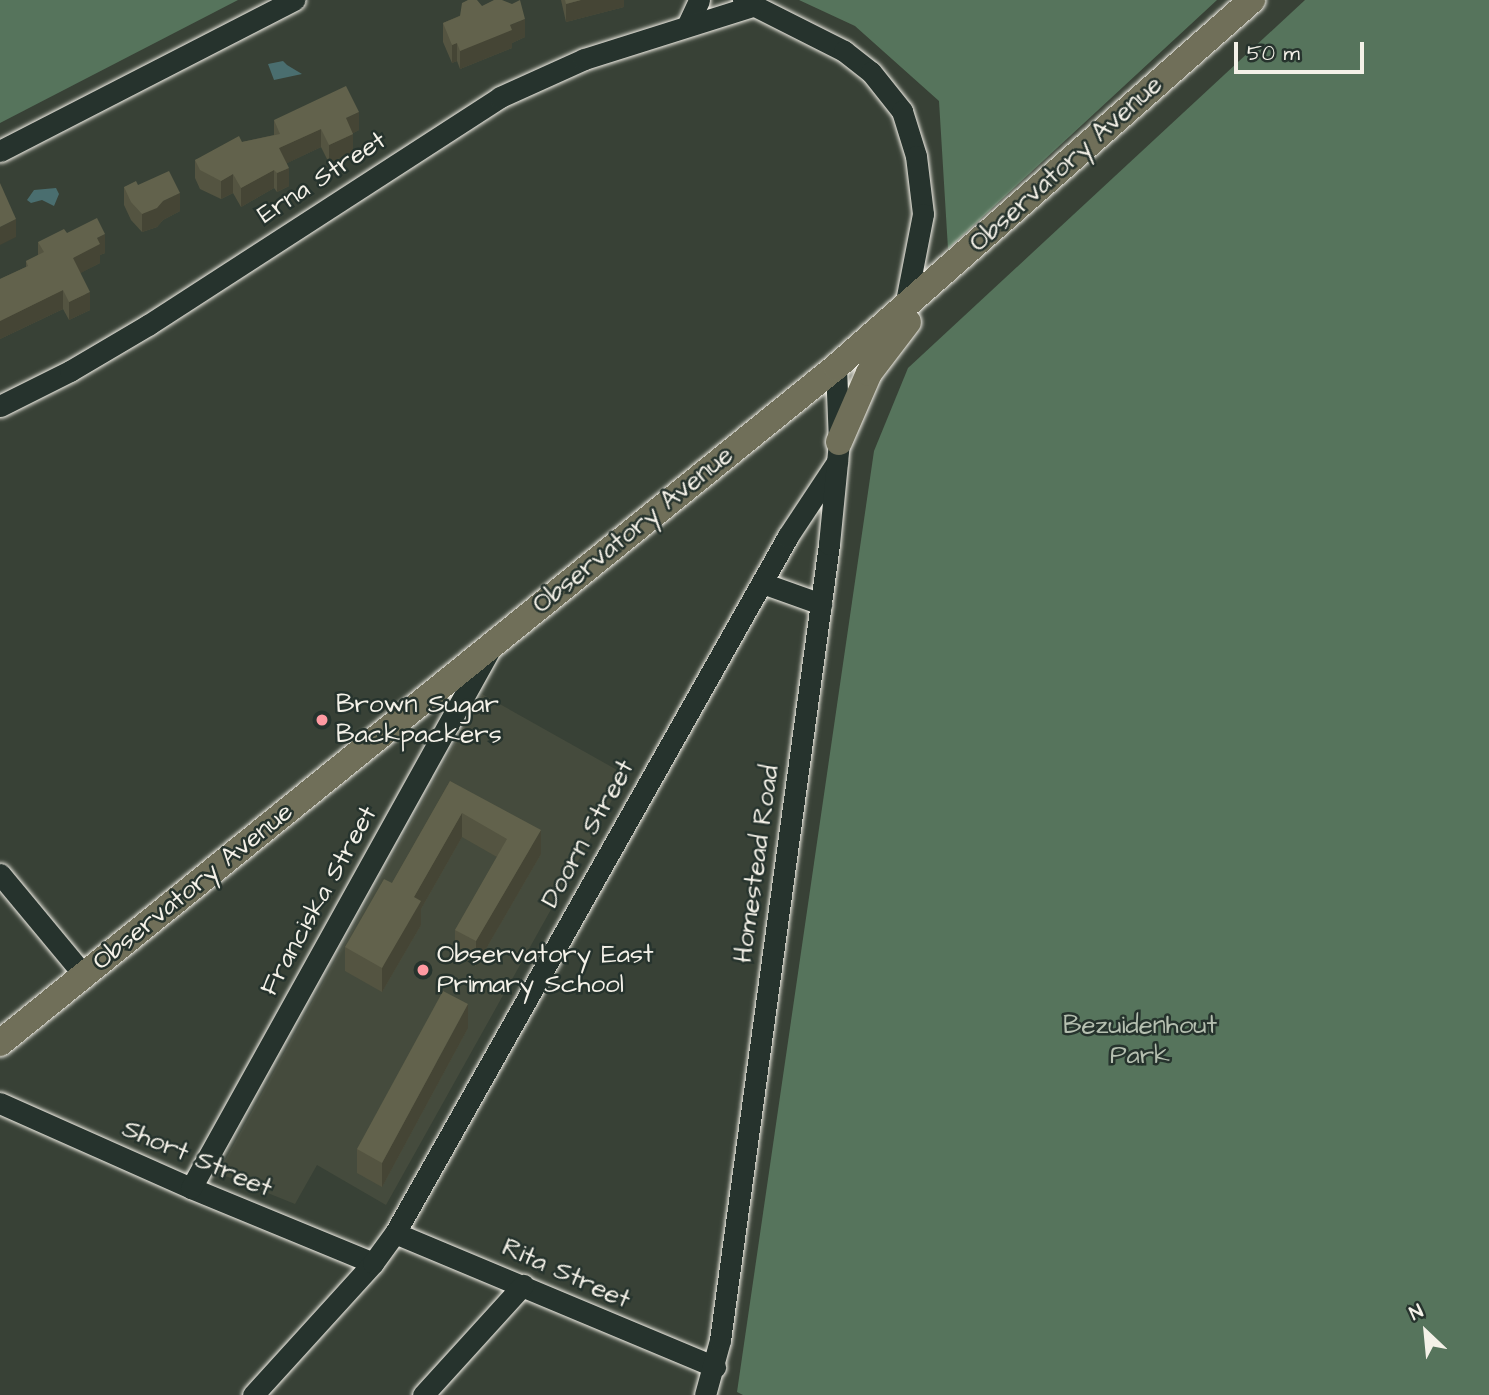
<!DOCTYPE html>
<html>
<head>
<meta charset="utf-8">
<style>
	body { margin:0 }
	#map { position:relative; width:1489px; height:1395px; overflow:hidden; background:#384136; font-family:"Architects Daughter",sans-serif }
	div>[style] { position:absolute }
	.built>* { inset:0; background:#454b3d }
	.green>* { inset:0; background:#56745c }
	.water>* { inset:0; background:#4a6e6f }
	.roads { filter:drop-shadow(0 0 2px #f4f1e8) drop-shadow(0 0 2px #f4f1e8) }
	.minor>* { height:21px; margin:-10.5px; padding:0 10.5px; transform-origin:10.5px; border-radius:10.5px; background:#26332d }
	.major>* { height:26px; margin:-13px; padding:0 13px; transform-origin:13px; border-radius:13px; background:#706f59 }
	.wall>* { inset:0; background:#545441 }
	.shaded-wall>* { inset:0; background:#454535 }
	.building>* { inset:0; background:#62624c }
	.dots>* { width:19px; height:19px; translate:-50% -50%; box-sizing:border-box; border:4px solid #26332d; border-radius:50% }
	span { translate:-50% -50%; white-space:nowrap; text-align:center; line-height:1.15; -webkit-text-stroke:5px #26332d; paint-order:stroke }
	.street-label { font-size:26px; color:#f4f1e8 }
	.poi-label { font-size:26px; color:#f4f1e8 }
	.left { translate:0 -50%; text-align:left }
	.park-label { font-size:26px; color:#b5bfb0 }
	.north { position:absolute; left:1391px; top:1297px; width:70px; height:70px; -webkit-text-stroke:5px #26332d; paint-order:stroke; rotate:334deg; font-size:19px; font-weight:700; line-height:28px; text-align:center; color:#f4f1e8 }
	.north::after { content:''; display:block; margin:auto; width:24px; height:32px; background:#f4f1e8; clip-path:polygon(50% 0,100% 100%,50% 72%,0 100%) }
	.scale { position:absolute; left:1234px; top:42px; width:130px; height:32px; box-sizing:border-box; border:4px solid #f4f1e8; border-top:0; padding-left:9px; font-size:21px; line-height:24px; white-space:nowrap; color:#f4f1e8; -webkit-text-stroke:5px #26332d; paint-order:stroke }
</style>
</head>
<body>
<div id="map">
	<div class="built">
		<i style="clip-path:polygon(482px 694px,626px 775px,386px 1205px,317px 1165px,295px 1204px,218px 1173px)"></i>
	</div>
	<div class="green">
		<i style="clip-path:polygon(0 0,238px 0,0 123px)"></i>
		<i style="clip-path:polygon(799px 0,1217px 0,948px 249px,939px 101px,855px 26px)"></i>
		<i style="clip-path:polygon(1305px 0,1489px 0,1489px 1395px,743px 1395px,737px 1392px,874px 451px,908px 368px)"></i>
	</div>
	<div class="water">
		<i style="clip-path:polygon(283px 61px,287px 65px,302px 74px,274px 80px,268px 64px)"></i>
		<i style="clip-path:polygon(56px 188px,59px 194px,54px 206px,42px 200px,31px 203px,27px 200px,34px 190px)"></i>
	</div>
	<div class="roads">
		<div class="minor">
			<i style="left:743px;top:0;width:113px;rotate:26.8deg"></i>
			<i style="left:844px;top:51px;width:34px;rotate:38deg"></i>
			<i style="left:871px;top:72px;width:50px;rotate:51.5deg"></i>
			<i style="left:902px;top:111px;width:47px;rotate:72.7deg"></i>
			<i style="left:916px;top:156px;width:58px;rotate:83.1deg"></i>
			<i style="left:923px;top:214px;width:95px;rotate:101deg"></i>
			<i style="left:688px;top:24px;width:26px;rotate:-65deg"></i>
			<i style="left:0;top:151px;width:331px;rotate:-27.2deg"></i>
			<i style="left:0;top:406px;width:78px;rotate:-26.6deg"></i>
			<i style="left:70px;top:371px;width:91px;rotate:-30.5deg"></i>
			<i style="left:148px;top:325px;width:419px;rotate:-32.9deg"></i>
			<i style="left:500px;top:97px;width:92px;rotate:-24.3deg"></i>
			<i style="left:584px;top:59px;width:176px;rotate:-17.5deg"></i>
			<i style="left:762px;top:583px;width:63px;rotate:19.6deg"></i>
			<i style="left:0;top:874px;width:131px;rotate:50.3deg"></i>
			<i style="left:0;top:1103px;width:209px;rotate:24deg"></i>
			<i style="left:191px;top:1188px;width:197px;rotate:22.4deg"></i>
			<i style="left:191px;top:1188px;width:614px;rotate:-60.97deg"></i>
			<i style="left:395px;top:1233px;width:347px;rotate:22.7deg"></i>
			<i style="left:253px;top:1395px;width:178px;rotate:-47.7deg"></i>
			<i style="left:373px;top:1263px;width:37px;rotate:-54deg"></i>
			<i style="left:395px;top:1233px;width:800px;rotate:-60.58deg"></i>
			<i style="left:788px;top:536px;width:89px;rotate:-56.5deg"></i>
			<i style="left:423px;top:1395px;width:149px;rotate:-47.7deg"></i>
			<i style="left:705px;top:1395px;width:57px;rotate:-74.7deg"></i>
			<i style="left:720px;top:1340px;width:803px;rotate:-82.2deg"></i>
			<i style="left:829px;top:544px;width:102px;rotate:-84.4deg"></i>
			<i style="left:839px;top:442px;width:75px;rotate:-92.3deg"></i>
		</div>
		<div class="major">
			<i style="left:839px;top:442px;width:75px;rotate:-66.5deg"></i>
			<i style="left:869px;top:373px;width:64px;rotate:-52.6deg"></i>
			<i style="left:0;top:1043px;width:1075px;rotate:-38.96deg"></i>
			<i style="left:836px;top:367px;width:555px;rotate:-41.42deg"></i>
		</div>
	</div>
	<div class="wall">
		<i style="clip-path:polygon(561px 0,624px 0,624px 7px,566px 22px)"></i>
		<i style="clip-path:polygon(482px 6px,525px 37px,512px 43px,512px 48px,460px 69px,457px 61px,452px 63px,443px 42px,443px 23px)"></i>
		<i style="clip-path:polygon(274px 120px,359px 130px,353px 133px,353px 152px,329px 163px,321px 147px,287px 163px,289px 186px,277px 192px,274px 188px,241px 207px,233px 193px,221px 199px,200px 189px,195px 178px,195px 160px,242px 142px,274px 135px)"></i>
		<i style="clip-path:polygon(138px 185px,180px 211px,163px 220px,157px 227px,142px 232px,131px 220px,124px 205px,124px 187px)"></i>
		<i style="clip-path:polygon(38px 242px,105px 253px,100px 255px,100px 263px,80px 273px,90px 310px,69px 320px,63px 309px,0 339px,0 279px,26px 267px,26px 261px,38px 255px)"></i>
		<i style="clip-path:polygon(450px 781px,541px 854px,476px 966px,455px 954px,455px 930px,497px 857px,462px 837px,421px 909px,421px 925px,382px 992px,345px 971px,345px 947px,392px 883px)"></i>
		<i style="clip-path:polygon(468px 1028px,382px 1187px,357px 1173px,357px 1149px)"></i>
	</div>
	<div class="shaded-wall">
		<i style="clip-path:polygon(581px 0,624px 0,624px 7px,566px 22px,566px 4px)"></i>
		<i style="clip-path:polygon(525px 19px,525px 37px,512px 43px,512px 48px,460px 69px,460px 51px,510px 25px)"></i>
		<i style="clip-path:polygon(457px 43px,457px 61px,452px 63px,452px 45px)"></i>
		<i style="clip-path:polygon(359px 112px,359px 130px,346px 137px,346px 118px)"></i>
		<i style="clip-path:polygon(321px 129px,321px 147px,279px 167px,279px 148px)"></i>
		<i style="clip-path:polygon(353px 134px,353px 152px,329px 163px,329px 145px)"></i>
		<i style="clip-path:polygon(289px 168px,289px 186px,277px 192px,277px 173px)"></i>
		<i style="clip-path:polygon(274px 170px,274px 188px,241px 207px,241px 188px)"></i>
		<i style="clip-path:polygon(233px 174px,233px 193px,221px 199px,221px 181px)"></i>
		<i style="clip-path:polygon(180px 193px,180px 211px,163px 220px,157px 227px,142px 232px,142px 214px,163px 201px)"></i>
		<i style="clip-path:polygon(16px 219px,16px 237px,0 245px,0 227px)"></i>
		<i style="clip-path:polygon(105px 234px,105px 253px,100px 255px,100px 263px,73px 277px,73px 258px,97px 238px)"></i>
		<i style="clip-path:polygon(63px 290px,63px 309px,0 339px,0 321px)"></i>
		<i style="clip-path:polygon(90px 292px,90px 310px,69px 320px,69px 302px)"></i>
		<i style="clip-path:polygon(462px 813px,462px 837px,421px 909px,421px 925px,382px 992px,382px 968px,414px 897px)"></i>
		<i style="clip-path:polygon(541px 830px,541px 854px,476px 966px,476px 941px)"></i>
		<i style="clip-path:polygon(468px 1004px,468px 1028px,382px 1187px,382px 1163px)"></i>
	</div>
	<div class="building">
		<i style="clip-path:polygon(468px 0,477px 0,482px 6px,494px 0,502px 0,512px 4px,520px 0,525px 19px,510px 25px,512px 30px,460px 51px,457px 43px,452px 45px,443px 23px,460px 16px,462px 3px)"></i>
		<i style="clip-path:polygon(565px 0,581px 0,566px 4px)"></i>
		<i style="clip-path:polygon(346px 86px,359px 112px,346px 118px,353px 134px,329px 145px,321px 129px,279px 148px,289px 168px,277px 173px,274px 170px,241px 188px,233px 174px,221px 181px,200px 170px,195px 160px,239px 136px,242px 142px,280px 134px,274px 120px)"></i>
		<i style="clip-path:polygon(169px 171px,180px 193px,163px 201px,157px 208px,142px 214px,131px 202px,124px 187px,136px 181px,138px 185px)"></i>
		<i style="clip-path:polygon(0 183px,16px 219px,0 227px)"></i>
		<i style="clip-path:polygon(97px 218px,105px 234px,97px 238px,100px 244px,73px 258px,90px 292px,69px 302px,63px 290px,0 321px,0 279px,28px 266px,26px 261px,44px 252px,38px 242px,64px 229px,67px 233px)"></i>
		<i style="clip-path:polygon(450px 781px,541px 830px,476px 941px,455px 930px,507px 839px,462px 813px,414px 897px,421px 901px,382px 968px,345px 947px,384px 879px,392px 883px)"></i>
		<i style="clip-path:polygon(443px 991px,468px 1004px,382px 1163px,357px 1149px)"></i>
	</div>
	<div class="dots">
		<i style="left:322px;top:720px;background:#ff9aa2"></i>
		<i style="left:423px;top:970px;background:#ff9aa2"></i>
	</div>
	<div class="street-label">
		<span style="left:1066px;top:164px;rotate:-42deg">Observatory Avenue</span>
		<span style="left:322px;top:178px;rotate:-33deg">Erna Street</span>
		<span style="left:633px;top:530px;rotate:-39deg">Observatory Avenue</span>
		<span style="left:588px;top:834px;rotate:-61deg">Doorn Street</span>
		<span style="left:757px;top:864px;rotate:-82deg">Homestead Road</span>
		<span style="left:193px;top:887px;rotate:-39deg">Observatory Avenue</span>
		<span style="left:319px;top:901px;rotate:-61deg">Franciska Street</span>
		<span style="left:197px;top:1159px;rotate:23deg">Short Street</span>
		<span style="left:566px;top:1274px;rotate:24deg">Rita Street</span>
	</div>
	<div class="poi-label">
		<span class="left" style="left:336px;top:720px">Brown Sugar<br>Backpackers</span>
		<span class="left" style="left:437px;top:970px">Observatory East<br>Primary School</span>
	</div>
	<div class="park-label">
		<span style="left:1140px;top:1041px">Bezuidenhout<br>Park</span>
	</div>
	<div class="north">N</div>
	<div class="scale">50 m</div>
</div>
</body>
</html>
